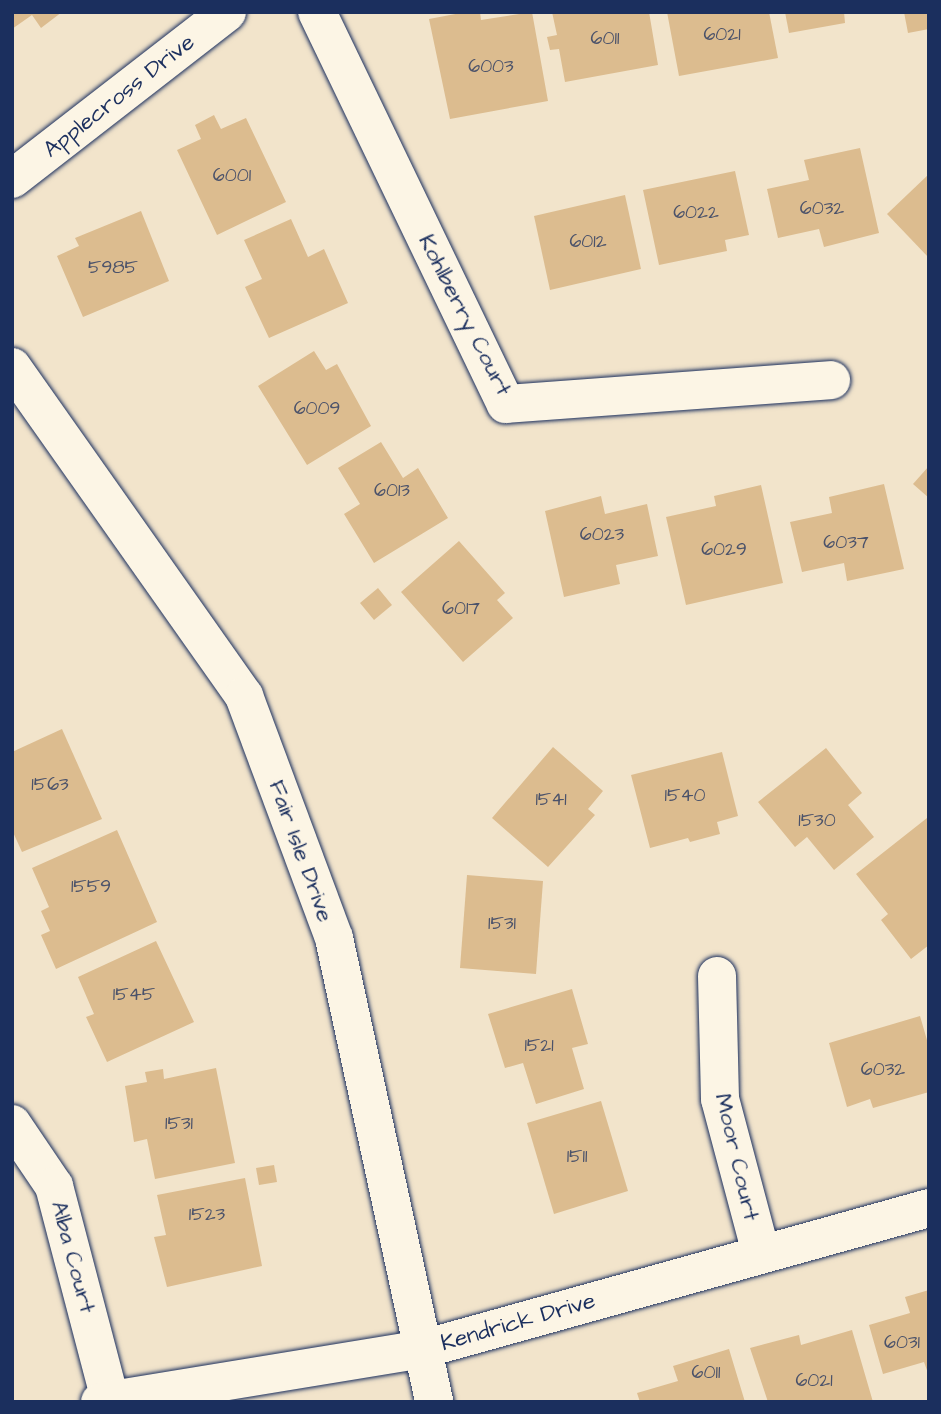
<!DOCTYPE html>
<html>
<head>
<meta charset="utf-8">
<style>
	body { margin:0 }
	#map { position:relative; width:941px; height:1414px; overflow:hidden; background:#f2e4cb; font-family:"Architects Daughter",sans-serif }
	div>[style] { position:absolute }
	.building>* { inset:0; background:#dcbc8f }
	.roads { filter:drop-shadow(0 0 2px #1b2f5e) drop-shadow(0 0 2px #1b2f5e) }
	.street>* { height:38px; margin:-19px; padding:0 19px; transform-origin:19px; border-radius:19px; background:#fcf5e5 }
	.secondary>* { height:38px; margin:-19px; padding:0 19px; transform-origin:19px; border-radius:19px; background:#fcf5e5 }
	span { translate:-50% -50%; white-space:nowrap; text-align:center; line-height:1.15; -webkit-text-stroke:5px #fcf5e5; paint-order:stroke }
	.number-label { font-size:19px; color:#4b526a }
	.number-label span { -webkit-text-stroke-width:0 }
	.street-label { font-size:23px; color:#1b2f5e }
	.frame { position:absolute; inset:0; border:14px solid #1b2f5e; pointer-events:none }
</style>
</head>
<body>
<div id="map">
	<div class="building">
		<i style="clip-path:polygon(12px 12px,62px 12px,41px 28px,32px 15px,12px 29px)"></i>
		<i style="clip-path:polygon(466px 12px,480px 12px,481px 20px,532px 12px,548px 101px,450px 119px,429px 19px)"></i>
		<i style="clip-path:polygon(552px 12px,649px 12px,658px 65px,565px 82px,559px 49px,550px 50px,547px 37px,557px 35px)"></i>
		<i style="clip-path:polygon(667px 12px,769px 12px,778px 58px,679px 76px)"></i>
		<i style="clip-path:polygon(785px 12px,844px 12px,845px 23px,789px 33px)"></i>
		<i style="clip-path:polygon(904px 12px,929px 12px,929px 29px,908px 33px)"></i>
		<i style="clip-path:polygon(214px 115px,221px 129px,246px 118px,286px 202px,217px 235px,177px 150px,201px 139px,195px 125px)"></i>
		<i style="clip-path:polygon(860px 148px,879px 233px,824px 247px,819px 229px,778px 238px,767px 189px,809px 180px,804px 160px)"></i>
		<i style="clip-path:polygon(735px 171px,749px 235px,725px 240px,727px 251px,659px 265px,643px 190px)"></i>
		<i style="clip-path:polygon(929px 174px,929px 258px,887px 214px)"></i>
		<i style="clip-path:polygon(625px 195px,641px 269px,550px 290px,534px 216px)"></i>
		<i style="clip-path:polygon(141px 211px,169px 281px,83px 317px,57px 256px,79px 246px,75px 238px)"></i>
		<i style="clip-path:polygon(291px 219px,308px 257px,324px 249px,348px 303px,269px 338px,245px 287px,262px 279px,244px 240px)"></i>
		<i style="clip-path:polygon(314px 351px,326px 370px,337px 364px,371px 426px,307px 465px,258px 386px)"></i>
		<i style="clip-path:polygon(381px 442px,403px 478px,418px 468px,448px 518px,374px 563px,344px 514px,360px 504px,338px 468px)"></i>
		<i style="clip-path:polygon(929px 466px,929px 498px,913px 484px)"></i>
		<i style="clip-path:polygon(884px 484px,904px 569px,847px 581px,844px 563px,802px 572px,790px 522px,832px 513px,829px 497px)"></i>
		<i style="clip-path:polygon(761px 485px,783px 583px,686px 605px,666px 517px,716px 506px,714px 496px)"></i>
		<i style="clip-path:polygon(601px 496px,605px 514px,647px 504px,658px 556px,616px 565px,620px 584px,564px 597px,545px 511px)"></i>
		<i style="clip-path:polygon(459px 541px,505px 593px,497px 600px,513px 618px,463px 662px,401px 592px)"></i>
		<i style="clip-path:polygon(378px 588px,392px 605px,374px 620px,360px 603px)"></i>
		<i style="clip-path:polygon(62px 729px,102px 819px,22px 852px,12px 830px,12px 752px)"></i>
		<i style="clip-path:polygon(553px 747px,603px 791px,588px 809px,595px 815px,548px 867px,492px 818px)"></i>
		<i style="clip-path:polygon(826px 748px,862px 793px,848px 805px,874px 837px,834px 870px,807px 837px,795px 847px,758px 802px)"></i>
		<i style="clip-path:polygon(722px 752px,738px 816px,717px 822px,720px 834px,690px 842px,688px 838px,650px 848px,631px 775px)"></i>
		<i style="clip-path:polygon(927px 818px,929px 945px,911px 959px,881px 920px,888px 914px,856px 874px)"></i>
		<i style="clip-path:polygon(117px 830px,157px 922px,56px 969px,41px 935px,50px 931px,41px 911px,49px 907px,32px 868px)"></i>
		<i style="clip-path:polygon(467px 875px,543px 881px,536px 974px,460px 968px)"></i>
		<i style="clip-path:polygon(156px 941px,194px 1022px,107px 1062px,86px 1017px,94px 1014px,78px 977px)"></i>
		<i style="clip-path:polygon(572px 989px,588px 1044px,572px 1048px,584px 1089px,536px 1104px,523px 1063px,505px 1068px,488px 1014px)"></i>
		<i style="clip-path:polygon(920px 1016px,929px 1047px,929px 1092px,873px 1108px,870px 1099px,847px 1107px,829px 1043px)"></i>
		<i style="clip-path:polygon(216px 1068px,235px 1163px,155px 1179px,147px 1139px,134px 1142px,125px 1086px,147px 1082px,145px 1072px,163px 1069px,164px 1079px)"></i>
		<i style="clip-path:polygon(601px 1101px,628px 1191px,554px 1214px,527px 1123px)"></i>
		<i style="clip-path:polygon(274px 1165px,277px 1182px,259px 1185px,256px 1168px)"></i>
		<i style="clip-path:polygon(245px 1178px,262px 1266px,167px 1287px,154px 1237px,166px 1235px,157px 1195px)"></i>
		<i style="clip-path:polygon(929px 1290px,929px 1376px,924px 1362px,883px 1374px,869px 1325px,910px 1313px,905px 1297px)"></i>
		<i style="clip-path:polygon(852px 1330px,873px 1402px,768px 1402px,750px 1348px,799px 1335px,801px 1345px)"></i>
		<i style="clip-path:polygon(729px 1349px,745px 1402px,640px 1402px,637px 1393px,678px 1381px,673px 1366px)"></i>
	</div>
	<div class="roads">
		<div class="street">
			<i style="left:317px;top:12px;width:435px;rotate:64.3deg"></i>
			<i style="left:506px;top:404px;width:326px;rotate:-4.2deg"></i>
			<i style="left:12px;top:179px;width:272px;rotate:-37.8deg"></i>
			<i style="left:717px;top:976px;width:123px;rotate:88.6deg"></i>
			<i style="left:720px;top:1099px;width:159px;rotate:75.1deg"></i>
			<i style="left:12px;top:1124px;width:75px;rotate:55.9deg"></i>
			<i style="left:54px;top:1186px;width:221px;rotate:75.3deg"></i>
			<i style="left:100px;top:1402px;width:327px;rotate:-9.3deg"></i>
			<i style="left:423px;top:1349px;width:525px;rotate:-15.57deg"></i>
		</div>
		<div class="secondary">
			<i style="left:12px;top:367px;width:403px;rotate:54.8deg"></i>
			<i style="left:244px;top:696px;width:258px;rotate:69.6deg"></i>
			<i style="left:334px;top:938px;width:475px;rotate:77.8deg"></i>
		</div>
	</div>
	<div class="number-label">
		<span style="left:722px;top:35px">6021</span>
		<span style="left:605px;top:39px">6011</span>
		<span style="left:491px;top:67px">6003</span>
		<span style="left:232px;top:176px">6001</span>
		<span style="left:822px;top:209px">6032</span>
		<span style="left:696px;top:213px">6022</span>
		<span style="left:588px;top:242px">6012</span>
		<span style="left:113px;top:268px">5985</span>
		<span style="left:317px;top:409px">6009</span>
		<span style="left:392px;top:491px">6013</span>
		<span style="left:602px;top:535px">6023</span>
		<span style="left:846px;top:543px">6037</span>
		<span style="left:724px;top:550px">6029</span>
		<span style="left:461px;top:609px">6017</span>
		<span style="left:50px;top:785px">1563</span>
		<span style="left:685px;top:796px">1540</span>
		<span style="left:551px;top:800px">1541</span>
		<span style="left:817px;top:821px">1530</span>
		<span style="left:91px;top:887px">1559</span>
		<span style="left:502px;top:924px">1531</span>
		<span style="left:134px;top:995px">1545</span>
		<span style="left:539px;top:1046px">1521</span>
		<span style="left:883px;top:1070px">6032</span>
		<span style="left:179px;top:1124px">1531</span>
		<span style="left:577px;top:1157px">1511</span>
		<span style="left:207px;top:1215px">1523</span>
		<span style="left:902px;top:1343px">6031</span>
		<span style="left:706px;top:1373px">6011</span>
		<span style="left:814px;top:1381px">6021</span>
	</div>
	<div class="street-label">
		<span style="left:119px;top:96px;rotate:-38deg">Applecross Drive</span>
		<span style="left:465px;top:315px;rotate:63deg">Kohlberry Court</span>
		<span style="left:301px;top:851px;rotate:70deg">Fair Isle Drive</span>
		<span style="left:737px;top:1157px;rotate:77deg">Moor Court</span>
		<span style="left:73px;top:1257px;rotate:75deg">Alba Court</span>
		<span style="left:518px;top:1322px;rotate:-16deg">Kendrick Drive</span>
	</div>
	<div class="frame"></div>
</div>
</body>
</html>
